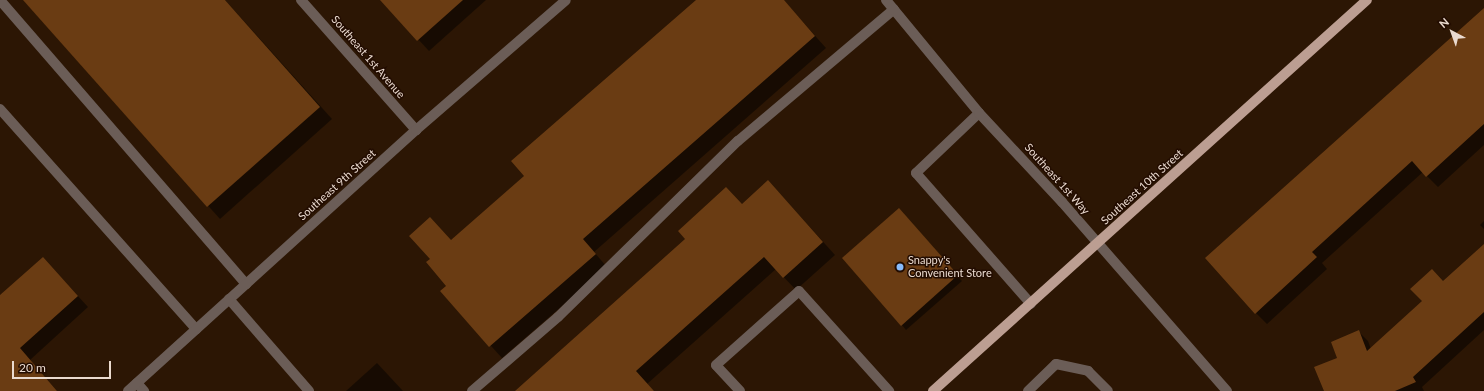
<!DOCTYPE html>
<html>
<head>
<meta charset="utf-8">
<style>
	body { margin:0 }
	#map { position:relative; width:1484px; height:391px; overflow:hidden; background:#2c1604; font-family:Lato,sans-serif }
	div>[style] { position:absolute }
	.shadow>* { inset:0; background:#0007 }
	.building>* { inset:0; background:#6a3c13 }
	.lane>* { height:10px; margin:-5px; padding:0 5px; transform-origin:5px; border-radius:5px; background:#6b5d57 }
	.street>* { height:10px; margin:-5px; padding:0 5px; transform-origin:5px; border-radius:5px; background:#6b5d57 }
	.primary>* { height:10px; margin:-5px; padding:0 5px; transform-origin:5px; border-radius:5px; background:#bc9e92 }
	.dots>* { width:11px; height:11px; translate:-50% -50%; box-sizing:border-box; border:2px solid #220c00; border-radius:50% }
	span { translate:-50% -50%; white-space:nowrap; text-align:center; line-height:1.15; -webkit-text-stroke:3px #220c00; paint-order:stroke }
	.street-label { font-size:11px; color:#eadacf }
	.poi-label { font-size:11px; color:#eadacf }
	.left { translate:0 -50%; text-align:left }
	.north { position:absolute; left:1432px; top:12px; width:40px; height:40px; -webkit-text-stroke:3px #220c00; paint-order:stroke; rotate:319deg; font-size:11px; font-weight:700; line-height:16px; text-align:center; color:#eadacf }
	.north::after { content:''; display:block; margin:auto; width:14px; height:18px; background:#eadacf; clip-path:polygon(50% 0,100% 100%,50% 72%,0 100%) }
	.scale { position:absolute; left:12px; top:361px; width:99px; height:18px; box-sizing:border-box; border:2px solid #eadacf; border-top:0; padding-left:5px; font-size:12px; line-height:14px; white-space:nowrap; color:#eadacf; -webkit-text-stroke:3px #220c00; paint-order:stroke }
</style>
</head>
<body>
<div id="map">
	<div class="shadow">
		<i style="clip-path:polygon(24px 0,225px 0,332px 119px,220px 219px)"></i>
		<i style="clip-path:polygon(382px 0,486px 0,429px 51px)"></i>
		<i style="clip-path:polygon(697px 0,783px 0,826px 48px,594px 252px,607px 267px,502px 358px,441px 291px,448px 286px,451px 241px,525px 176px)"></i>
		<i style="clip-path:polygon(1484px 9px,1484px 145px,1438px 187px,1423px 172px,1322px 263px,1327px 269px,1267px 324px,1256px 313px)"></i>
		<i style="clip-path:polygon(780px 194px,835px 255px,796px 290px,776px 269px,647px 384px,654px 391px,517px 391px,742px 205px)"></i>
		<i style="clip-path:polygon(903px 214px,962px 281px,906px 330px,902px 325px)"></i>
		<i style="clip-path:polygon(1484px 221px,1484px 229px,1480px 225px)"></i>
		<i style="clip-path:polygon(1484px 245px,1484px 330px,1422px 387px,1424px 391px,1325px 391px,1339px 358px,1358px 331px,1368px 341px,1371px 349px)"></i>
		<i style="clip-path:polygon(53px 269px,88px 307px,30px 360px,57px 391px,0 391px,0 297px)"></i>
		<i style="clip-path:polygon(377px 363px,403px 391px,346px 391px)"></i>
	</div>
	<div class="building">
		<i style="clip-path:polygon(23px 0,225px 0,320px 107px,207px 207px)"></i>
		<i style="clip-path:polygon(380px 0,463px 0,417px 41px)"></i>
		<i style="clip-path:polygon(696px 0,784px 0,815px 36px,583px 239px,596px 254px,489px 347px,440px 291px,446px 286px,426px 262px,430px 259px,409px 236px,430px 217px,451px 240px,524px 176px,511px 161px)"></i>
		<i style="clip-path:polygon(1484px 8px,1484px 124px,1426px 177px,1412px 161px,1312px 252px,1317px 257px,1255px 314px,1205px 258px)"></i>
		<i style="clip-path:polygon(768px 180px,823px 242px,783px 278px,764px 257px,636px 371px,654px 391px,515px 391px,685px 239px,678px 231px,726px 187px,742px 204px)"></i>
		<i style="clip-path:polygon(899px 208px,958px 275px,901px 326px,842px 258px)"></i>
		<i style="clip-path:polygon(1484px 244px,1484px 312px,1413px 377px,1416px 382px,1395px 391px,1324px 391px,1314px 367px,1337px 358px,1331px 342px,1359px 330px,1367px 351px,1422px 301px,1410px 289px,1432px 269px,1443px 281px)"></i>
		<i style="clip-path:polygon(43px 257px,78px 296px,20px 348px,57px 391px,0 391px,0 295px)"></i>
	</div>
	<div class="lane">
		<i style="left:0;top:0;width:376px;rotate:49.1deg"></i>
		<i style="left:0;top:109px;width:295px;rotate:48.3deg"></i>
		<i style="left:979px;top:113px;width:87px;rotate:136.4deg"></i>
		<i style="left:916px;top:173px;width:174px;rotate:48.7deg"></i>
		<i style="left:229px;top:299px;width:122px;rotate:49deg"></i>
		<i style="left:137px;top:383px;width:11px;rotate:49deg"></i>
		<i style="left:472px;top:391px;width:113px;rotate:-40.7deg"></i>
		<i style="left:558px;top:317px;width:252px;rotate:-44.4deg"></i>
		<i style="left:738px;top:141px;width:204px;rotate:-40.2deg"></i>
		<i style="left:740px;top:391px;width:35px;rotate:-133deg"></i>
		<i style="left:716px;top:365px;width:111px;rotate:-41.7deg"></i>
		<i style="left:799px;top:291px;width:135px;rotate:48deg"></i>
		<i style="left:1028px;top:391px;width:39px;rotate:-44deg"></i>
		<i style="left:1056px;top:364px;width:33px;rotate:12deg"></i>
		<i style="left:1088px;top:371px;width:28px;rotate:45deg"></i>
	</div>
	<div class="street">
		<i style="left:301px;top:0;width:174px;rotate:48.5deg"></i>
		<i style="left:886px;top:0;width:146px;rotate:50.5deg"></i>
		<i style="left:979px;top:113px;width:122px;rotate:47deg"></i>
		<i style="left:1062px;top:202px;width:251px;rotate:48.9deg"></i>
		<i style="left:128px;top:391px;width:389px;rotate:-42.2deg"></i>
		<i style="left:416px;top:130px;width:198px;rotate:-40.9deg"></i>
	</div>
	<div class="primary">
		<i style="left:933px;top:391px;width:584px;rotate:-42.02deg"></i>
	</div>
	<div class="dots">
		<i style="left:900px;top:267px;background:#87bbfb"></i>
	</div>
	<div class="street-label">
		<span style="left:368px;top:57px;rotate:49deg">Southeast 1st Avenue</span>
		<span style="left:1057px;top:179px;rotate:48deg">Southeast 1st Way</span>
		<span style="left:337px;top:185px;rotate:-42deg">Southeast 9th Street</span>
		<span style="left:1142px;top:187px;rotate:-42deg">Southeast 10th Street</span>
	</div>
	<div class="poi-label">
		<span class="left" style="left:908px;top:267px">Snappy's<br>Convenient Store</span>
	</div>
	<div class="north">N</div>
	<div class="scale">20 m</div>
</div>
</body>
</html>
